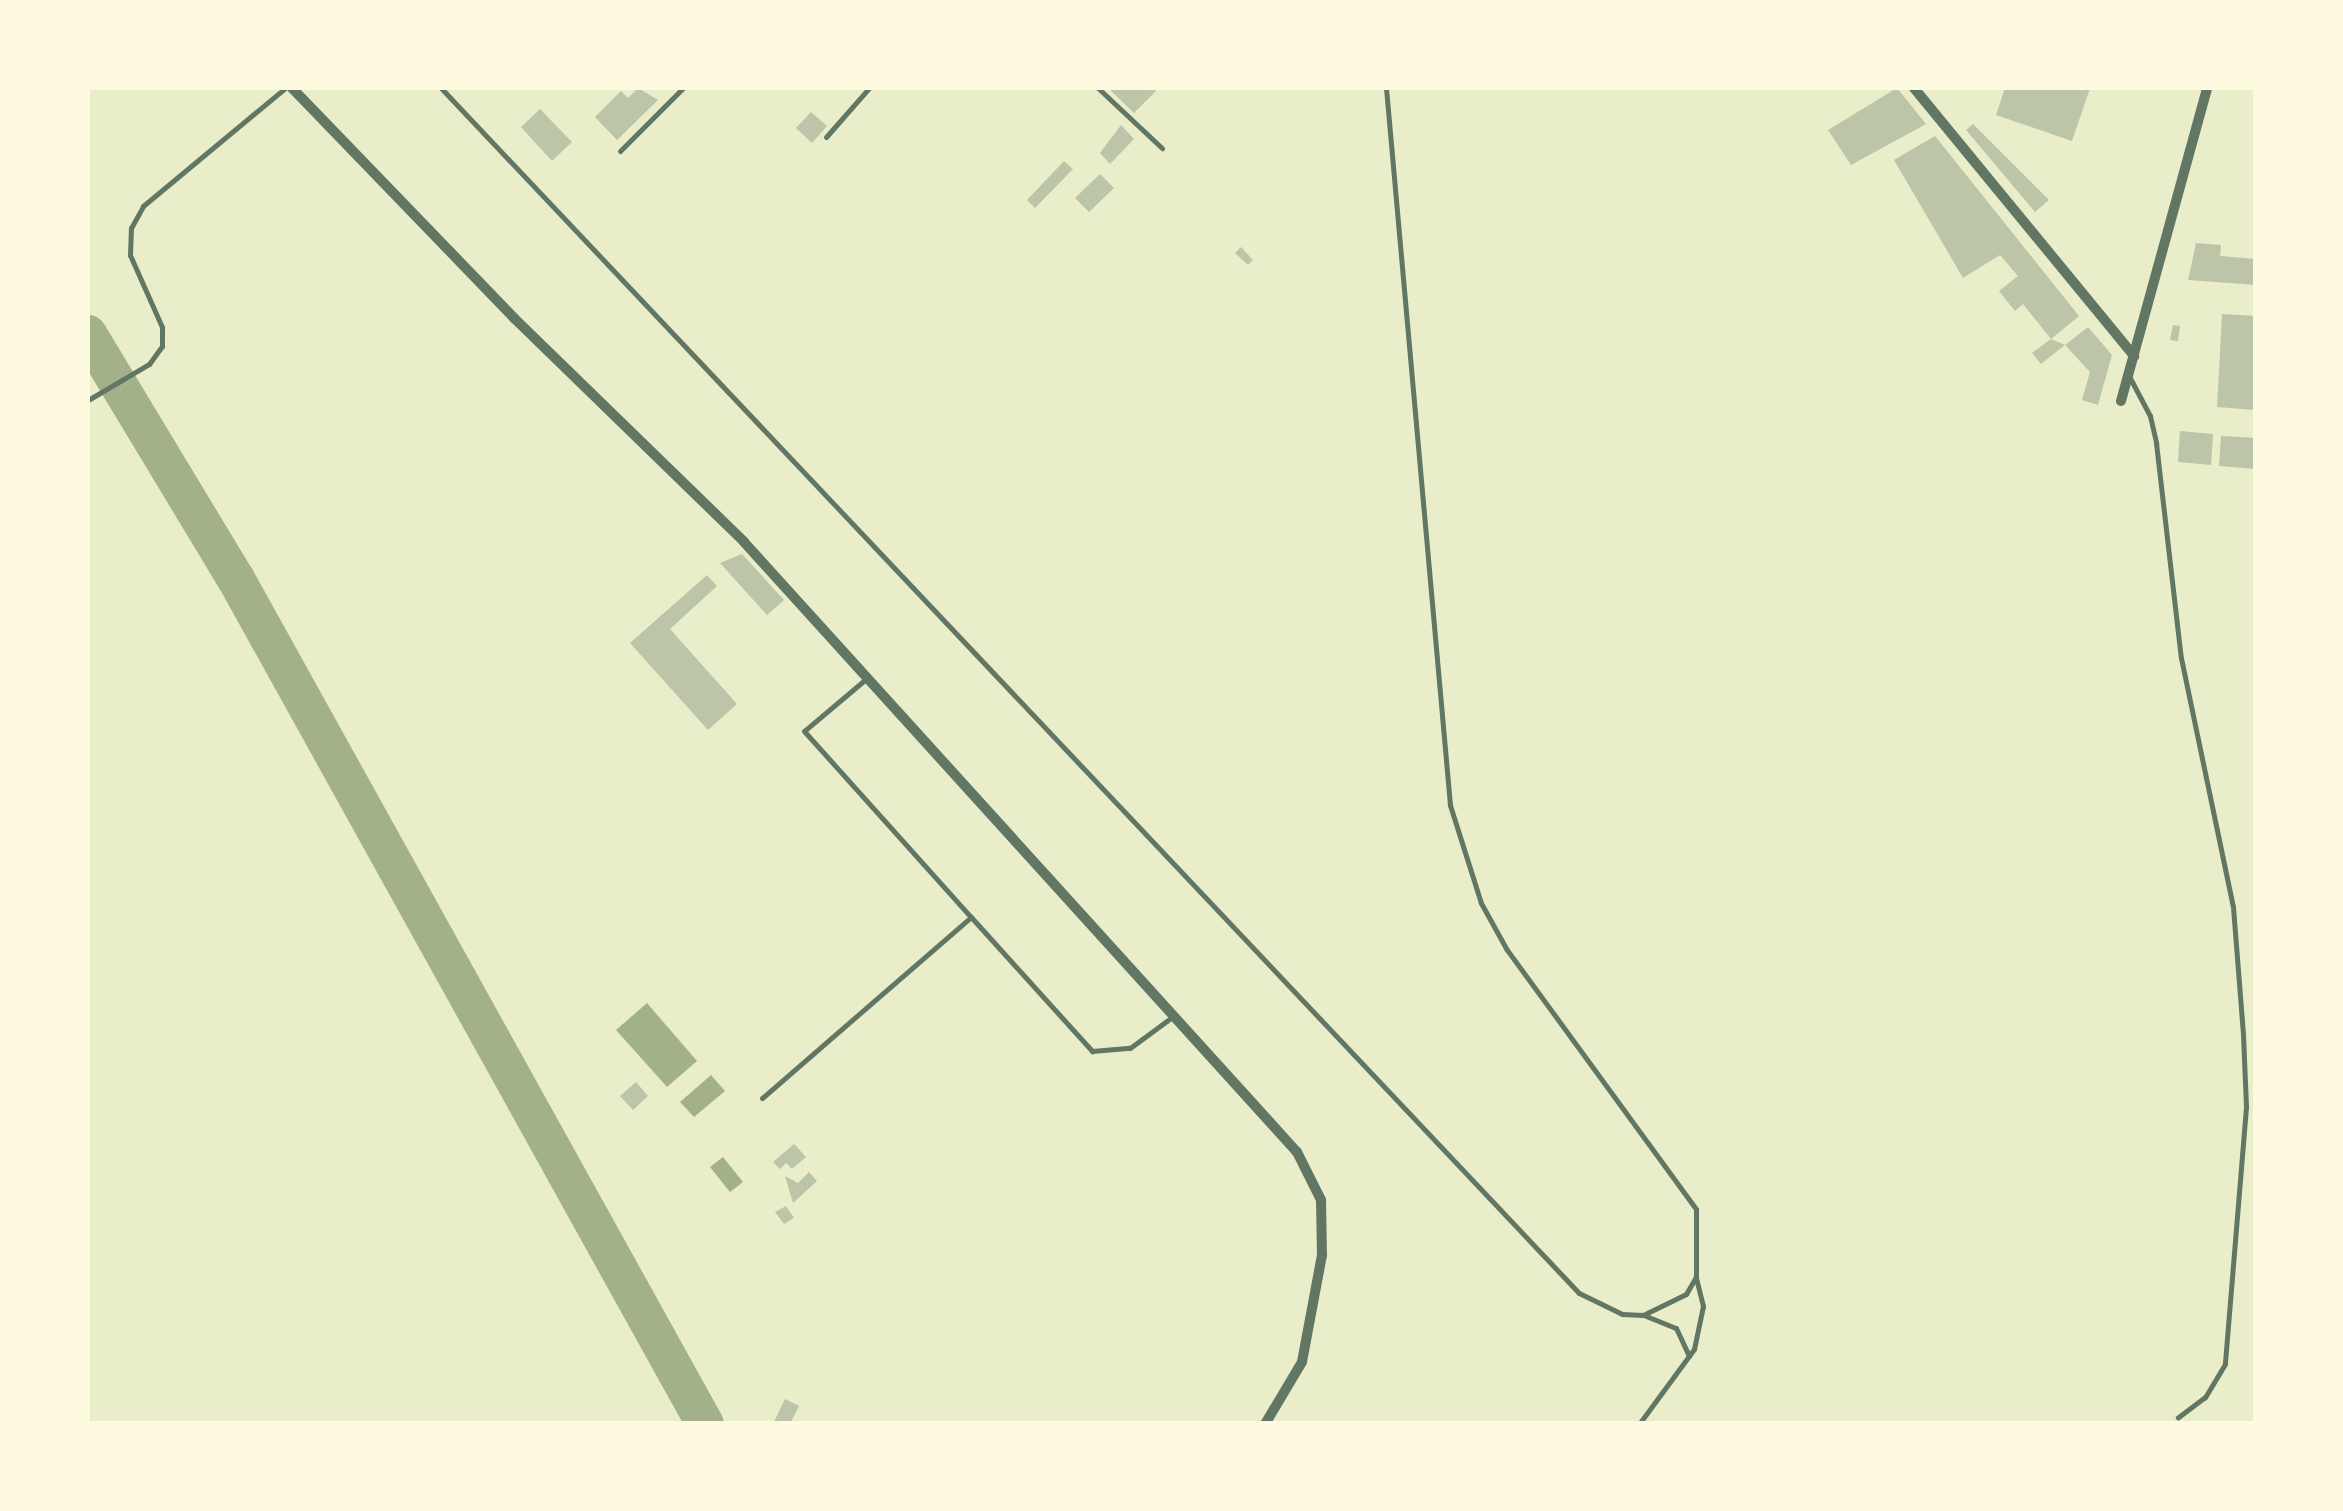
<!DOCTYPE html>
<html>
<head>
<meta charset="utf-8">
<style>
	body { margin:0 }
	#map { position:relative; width:2343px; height:1511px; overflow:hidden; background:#e9edc9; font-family:Montserrat,sans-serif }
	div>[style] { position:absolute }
	.water>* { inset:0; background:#a3b18a }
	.river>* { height:38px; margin:-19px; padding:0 19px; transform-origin:19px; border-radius:19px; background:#a3b18a }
	.building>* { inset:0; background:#bcc5a7 }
	.service>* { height:5px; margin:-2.5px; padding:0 2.5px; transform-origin:2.5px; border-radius:2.5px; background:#617663 }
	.minor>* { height:10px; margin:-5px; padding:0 5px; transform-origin:5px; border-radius:5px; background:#617663 }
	span { translate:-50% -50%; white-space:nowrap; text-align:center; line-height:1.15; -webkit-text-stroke:8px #fefae0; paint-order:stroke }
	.frame { position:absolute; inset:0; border:90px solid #fefae0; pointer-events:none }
</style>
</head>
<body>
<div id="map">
	<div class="water">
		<i style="clip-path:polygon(647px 1003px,697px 1061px,667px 1087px,616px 1030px)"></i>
		<i style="clip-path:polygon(711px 1075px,725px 1091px,694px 1117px,680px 1102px)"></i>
		<i style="clip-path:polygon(723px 1157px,743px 1182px,730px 1192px,710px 1167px)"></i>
	</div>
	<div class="river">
		<i style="left:88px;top:334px;width:286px;rotate:58.9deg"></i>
		<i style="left:236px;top:579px;width:966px;rotate:60.97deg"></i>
	</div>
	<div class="building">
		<i style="clip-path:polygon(638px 88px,658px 100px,617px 140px,595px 117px,621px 91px,628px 98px)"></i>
		<i style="clip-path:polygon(1108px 88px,1152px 88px,1156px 91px,1134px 113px)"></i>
		<i style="clip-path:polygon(1897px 88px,1926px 124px,1851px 165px,1828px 130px)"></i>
		<i style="clip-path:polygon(2005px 88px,2090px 88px,2072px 141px,1996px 115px)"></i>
		<i style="clip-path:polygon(540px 109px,572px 142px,552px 161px,521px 127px)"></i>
		<i style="clip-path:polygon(811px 112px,827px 126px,812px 143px,796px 128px)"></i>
		<i style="clip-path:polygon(1973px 124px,2049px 200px,2035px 212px,1966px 130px)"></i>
		<i style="clip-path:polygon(1121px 125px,1134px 139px,1110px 164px,1100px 153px)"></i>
		<i style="clip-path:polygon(1935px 136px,2079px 316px,2051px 339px,2065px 345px,2041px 364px,2032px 353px,2051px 339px,2023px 304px,2015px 311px,1999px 291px,2018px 276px,2000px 255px,1963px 278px,1894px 160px)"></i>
		<i style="clip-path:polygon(1064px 161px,1073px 169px,1035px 208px,1027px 200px)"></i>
		<i style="clip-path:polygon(1100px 174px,1114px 188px,1089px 212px,1075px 198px)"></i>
		<i style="clip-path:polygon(2196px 243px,2221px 245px,2220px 256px,2256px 259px,2256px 285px,2188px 280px)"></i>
		<i style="clip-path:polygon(1241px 247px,1253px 260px,1248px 265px,1235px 253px)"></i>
		<i style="clip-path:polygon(2222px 314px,2256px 316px,2256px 410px,2217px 407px)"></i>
		<i style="clip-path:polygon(2173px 325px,2180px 326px,2178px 341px,2170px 340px)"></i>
		<i style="clip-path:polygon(2088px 327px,2112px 355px,2098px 405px,2082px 400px,2090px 372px,2065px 345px)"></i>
		<i style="clip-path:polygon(2180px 431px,2213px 434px,2211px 465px,2178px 462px)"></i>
		<i style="clip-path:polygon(2221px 436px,2256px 438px,2256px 469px,2219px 466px)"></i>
		<i style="clip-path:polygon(742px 554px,784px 600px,767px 615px,720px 563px)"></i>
		<i style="clip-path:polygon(707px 575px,717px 586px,670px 629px,737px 704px,708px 730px,630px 643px)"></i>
		<i style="clip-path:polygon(636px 1082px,648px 1096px,633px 1110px,620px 1096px)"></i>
		<i style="clip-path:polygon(794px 1144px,806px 1157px,792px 1169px,786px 1163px,780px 1169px,773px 1162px)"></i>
		<i style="clip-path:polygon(809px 1172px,817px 1181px,793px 1203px,785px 1176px,798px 1183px)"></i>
		<i style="clip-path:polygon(786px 1206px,794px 1218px,784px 1224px,775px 1212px)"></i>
		<i style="clip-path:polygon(785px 1399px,799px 1406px,790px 1424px,773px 1424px)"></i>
	</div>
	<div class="service">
		<i style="left:441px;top:88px;width:1657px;rotate:46.64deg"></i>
		<i style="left:1579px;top:1293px;width:48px;rotate:26deg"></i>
		<i style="left:1622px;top:1314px;width:21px;rotate:3deg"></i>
		<i style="left:1643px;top:1315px;width:48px;rotate:-26deg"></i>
		<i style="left:1686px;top:1294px;width:20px;rotate:-60deg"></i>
		<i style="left:1696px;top:1277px;width:68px;rotate:-90deg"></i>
		<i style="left:1696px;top:1209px;width:321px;rotate:-126.1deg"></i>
		<i style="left:1507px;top:950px;width:54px;rotate:-119deg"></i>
		<i style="left:1481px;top:903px;width:103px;rotate:-107.6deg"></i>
		<i style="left:1450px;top:805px;width:720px;rotate:-95.1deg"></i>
		<i style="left:1098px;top:88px;width:88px;rotate:43.2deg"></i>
		<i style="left:826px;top:137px;width:65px;rotate:-48.7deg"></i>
		<i style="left:620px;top:151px;width:89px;rotate:-45deg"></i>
		<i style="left:2130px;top:378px;width:43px;rotate:62.2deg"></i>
		<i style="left:2150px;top:416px;width:28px;rotate:77deg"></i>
		<i style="left:2156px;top:443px;width:216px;rotate:83.4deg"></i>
		<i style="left:2181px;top:658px;width:254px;rotate:78.2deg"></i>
		<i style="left:2233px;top:907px;width:128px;rotate:85.5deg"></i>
		<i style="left:2243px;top:1035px;width:72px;rotate:87.6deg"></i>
		<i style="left:2246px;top:1107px;width:258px;rotate:94.7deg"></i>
		<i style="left:2225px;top:1364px;width:39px;rotate:121deg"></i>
		<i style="left:2205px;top:1397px;width:34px;rotate:143deg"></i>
		<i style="left:88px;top:400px;width:71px;rotate:-30.5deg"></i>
		<i style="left:149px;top:364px;width:22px;rotate:-54deg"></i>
		<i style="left:162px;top:346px;width:19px;rotate:-90deg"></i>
		<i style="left:162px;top:327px;width:79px;rotate:-114deg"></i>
		<i style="left:130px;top:255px;width:27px;rotate:-88deg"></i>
		<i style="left:131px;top:228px;width:25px;rotate:-61deg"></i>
		<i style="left:143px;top:206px;width:185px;rotate:-39.7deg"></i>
		<i style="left:867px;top:678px;width:82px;rotate:139.9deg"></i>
		<i style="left:804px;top:731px;width:250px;rotate:48.1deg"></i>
		<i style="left:971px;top:917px;width:181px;rotate:47.9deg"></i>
		<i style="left:1092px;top:1051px;width:38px;rotate:-5deg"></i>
		<i style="left:1130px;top:1048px;width:52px;rotate:-36.4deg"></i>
		<i style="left:762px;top:1098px;width:276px;rotate:-40.9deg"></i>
		<i style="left:1646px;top:1316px;width:32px;rotate:22deg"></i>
		<i style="left:1676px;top:1328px;width:31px;rotate:65deg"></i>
		<i style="left:1639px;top:1424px;width:93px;rotate:-53.7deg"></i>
		<i style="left:1694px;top:1349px;width:44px;rotate:-78.2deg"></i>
		<i style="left:1703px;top:1306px;width:30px;rotate:-104deg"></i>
	</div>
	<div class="minor">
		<i style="left:292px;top:88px;width:320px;rotate:46deg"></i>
		<i style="left:514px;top:318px;width:321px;rotate:44.2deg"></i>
		<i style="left:744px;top:542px;width:823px;rotate:47.81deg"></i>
		<i style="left:1297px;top:1152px;width:54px;rotate:63.4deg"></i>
		<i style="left:1321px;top:1200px;width:55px;rotate:89deg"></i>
		<i style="left:1322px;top:1255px;width:109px;rotate:100.6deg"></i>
		<i style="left:1302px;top:1362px;width:72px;rotate:120.8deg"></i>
		<i style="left:1914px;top:88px;width:347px;rotate:50.6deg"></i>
		<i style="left:2121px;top:401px;width:325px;rotate:-74.6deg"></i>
	</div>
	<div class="frame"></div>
</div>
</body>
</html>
